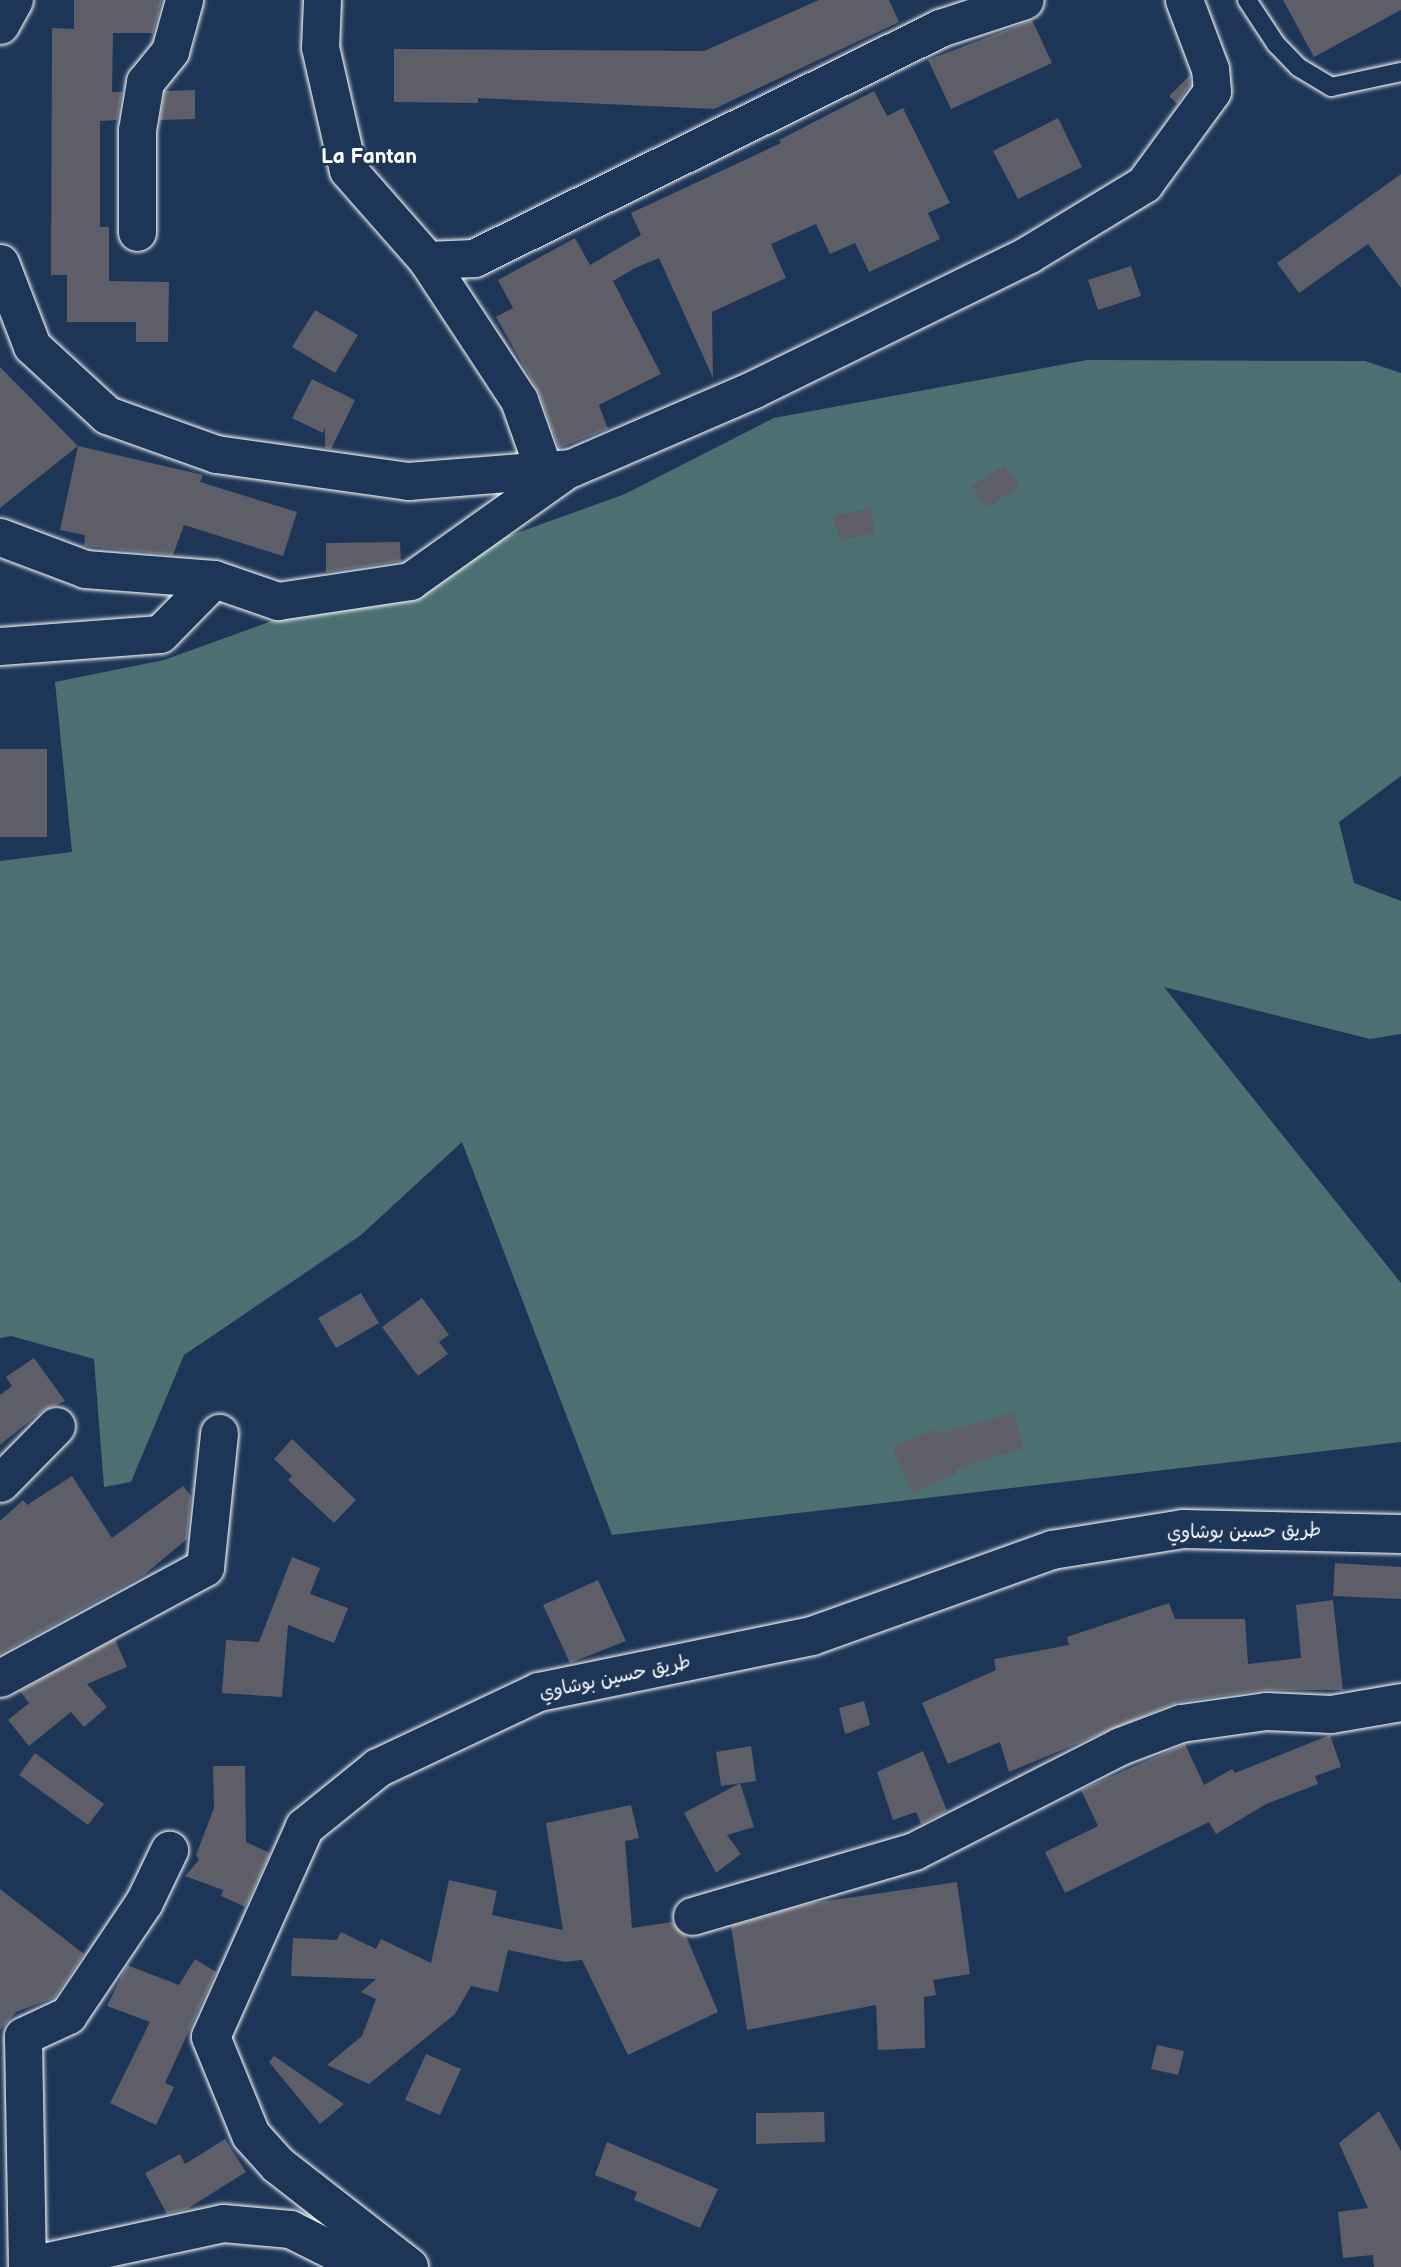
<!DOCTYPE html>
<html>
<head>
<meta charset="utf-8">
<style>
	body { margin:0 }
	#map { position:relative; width:1401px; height:2267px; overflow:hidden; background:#1d3557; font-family:"Balsamiq Sans","Playpen Sans Arabic",sans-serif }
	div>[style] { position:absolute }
	.green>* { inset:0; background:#4c7072 }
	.building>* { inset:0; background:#5d5e67 }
	.roads { filter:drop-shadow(0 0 2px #fff) drop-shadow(0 0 2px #fff) }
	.service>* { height:18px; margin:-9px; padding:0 9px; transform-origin:9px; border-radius:9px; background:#1d3557 }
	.minor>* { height:37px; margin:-18.5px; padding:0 18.5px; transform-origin:18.5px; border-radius:18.5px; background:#1d3557 }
	.tertiary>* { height:38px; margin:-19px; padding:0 19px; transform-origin:19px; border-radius:19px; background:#1d3557 }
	span { translate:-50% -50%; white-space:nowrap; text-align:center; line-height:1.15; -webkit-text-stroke:5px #1d3557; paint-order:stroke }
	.street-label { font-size:19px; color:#fff }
	.neighbourhood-label { font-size:21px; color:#fff; font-weight:700 }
</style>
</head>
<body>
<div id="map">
	<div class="green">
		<i style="clip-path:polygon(1087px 360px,1365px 361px,1401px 373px,1401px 776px,1339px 822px,1354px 883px,1401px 901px,1401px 1034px,1370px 1039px,1164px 987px,1401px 1283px,1401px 1442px,612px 1535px,462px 1142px,361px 1235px,184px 1355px,131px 1482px,104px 1487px,94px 1359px,11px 1336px,0 1338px,0 861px,72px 852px,55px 682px,164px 660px,625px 494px,774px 418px)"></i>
	</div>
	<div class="building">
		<i style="clip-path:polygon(74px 0,162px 0,153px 33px,113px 33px,112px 92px,122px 92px,117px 120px,100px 121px,100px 227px,109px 227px,109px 281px,169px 282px,168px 342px,136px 342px,136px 322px,67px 322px,67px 275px,51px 275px,52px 28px,74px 29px)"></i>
		<i style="clip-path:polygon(819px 0,889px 0,899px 22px,714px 109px,478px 98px,478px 103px,394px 102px,394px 49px,704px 51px)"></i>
		<i style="clip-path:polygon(1283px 0,1401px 0,1401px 10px,1314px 57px)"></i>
		<i style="clip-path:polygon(1032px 20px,1052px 63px,951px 109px,928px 60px)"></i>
		<i style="clip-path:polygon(1190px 75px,1190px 85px,1177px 104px,1169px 96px)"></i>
		<i style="clip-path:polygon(195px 90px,195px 119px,160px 120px,165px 91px)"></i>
		<i style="clip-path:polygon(874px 91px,887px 116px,903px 108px,950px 203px,928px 213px,940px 239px,869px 272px,855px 243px,830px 254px,816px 224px,771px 244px,786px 278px,712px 312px,713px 378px,659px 258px,635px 268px,613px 281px,661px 374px,599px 405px,608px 429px,559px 448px,539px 393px,496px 317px,513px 308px,498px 280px,575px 238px,590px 265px,641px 235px,631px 213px,781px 143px,779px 140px)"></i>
		<i style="clip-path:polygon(1058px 118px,1082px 167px,1018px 199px,993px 151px)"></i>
		<i style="clip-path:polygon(1401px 174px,1401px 288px,1368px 244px,1299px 293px,1277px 263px)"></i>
		<i style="clip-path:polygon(1131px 266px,1141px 296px,1098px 310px,1088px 280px)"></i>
		<i style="clip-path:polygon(315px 310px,358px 335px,335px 373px,292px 347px)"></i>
		<i style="clip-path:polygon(0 367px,78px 446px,0 508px)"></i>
		<i style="clip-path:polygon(312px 379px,355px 400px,331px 449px,325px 448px,325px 427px,323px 433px,292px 418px)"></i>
		<i style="clip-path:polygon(78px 446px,203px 475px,200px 482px,297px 512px,283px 556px,184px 525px,173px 555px,84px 546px,85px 535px,60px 530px)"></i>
		<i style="clip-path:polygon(1004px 465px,1019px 486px,987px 508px,972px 486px)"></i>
		<i style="clip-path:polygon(870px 508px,875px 533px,840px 541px,833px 517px)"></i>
		<i style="clip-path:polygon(400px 542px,401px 561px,326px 572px,326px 543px)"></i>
		<i style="clip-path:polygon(0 749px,47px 749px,47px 837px,0 837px)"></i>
		<i style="clip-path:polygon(361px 1293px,379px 1323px,336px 1348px,318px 1318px)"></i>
		<i style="clip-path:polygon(422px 1298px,449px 1335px,439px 1342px,448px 1354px,418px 1376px,382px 1327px)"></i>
		<i style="clip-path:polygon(34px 1358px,65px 1401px,42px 1411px,0 1445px,0 1395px,12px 1386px,6px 1377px)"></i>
		<i style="clip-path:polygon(1013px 1412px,1024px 1448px,955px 1469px,957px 1473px,912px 1493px,892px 1448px,937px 1428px,939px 1434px)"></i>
		<i style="clip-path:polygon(292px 1439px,356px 1500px,334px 1523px,288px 1480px,292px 1476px,274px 1459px)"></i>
		<i style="clip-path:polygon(72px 1476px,112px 1538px,183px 1486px,191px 1496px,187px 1539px,144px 1575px,0 1654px,0 1521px,23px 1500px,27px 1505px)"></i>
		<i style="clip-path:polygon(292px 1557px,320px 1568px,310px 1594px,348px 1608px,334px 1643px,288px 1625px,282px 1697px,222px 1693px,226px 1640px,259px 1642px)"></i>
		<i style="clip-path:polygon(1335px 1563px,1401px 1567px,1401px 1599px,1333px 1596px)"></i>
		<i style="clip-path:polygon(598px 1580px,626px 1641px,570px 1663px,543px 1605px)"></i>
		<i style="clip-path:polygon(1333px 1600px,1343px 1690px,1263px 1690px,1178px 1702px,1009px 1772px,1000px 1742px,948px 1764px,922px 1703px,996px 1670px,994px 1659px,1069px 1645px,1067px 1637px,1169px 1603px,1175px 1619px,1245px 1619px,1248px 1664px,1301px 1658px,1296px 1605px)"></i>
		<i style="clip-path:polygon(115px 1639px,127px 1667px,87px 1684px,107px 1707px,84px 1727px,71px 1712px,29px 1746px,8px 1720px,29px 1703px,20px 1691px)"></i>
		<i style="clip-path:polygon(864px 1701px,870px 1725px,845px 1734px,839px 1708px)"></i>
		<i style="clip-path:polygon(1330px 1735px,1341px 1767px,1315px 1776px,1318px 1784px,1266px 1804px,1216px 1834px,1209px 1822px,1065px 1893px,1045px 1852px,1098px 1826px,1081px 1790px,1185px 1744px,1204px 1785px,1232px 1769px,1235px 1773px)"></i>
		<i style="clip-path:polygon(751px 1746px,756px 1781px,721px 1786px,716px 1752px)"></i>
		<i style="clip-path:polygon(923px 1751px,947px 1811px,921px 1824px,916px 1812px,893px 1820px,877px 1772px)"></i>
		<i style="clip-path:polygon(35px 1753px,104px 1804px,88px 1825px,19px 1775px)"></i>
		<i style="clip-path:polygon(213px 1766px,245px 1766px,246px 1842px,270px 1853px,245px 1907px,221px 1896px,223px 1890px,185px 1876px,199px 1860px,196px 1855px,214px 1808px)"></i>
		<i style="clip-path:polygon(740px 1783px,754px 1827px,727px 1835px,741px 1854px,716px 1873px,684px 1813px)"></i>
		<i style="clip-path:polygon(631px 1805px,639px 1838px,625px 1841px,632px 1928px,672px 1922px,686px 1936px,718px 2012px,628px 2055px,582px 1960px,565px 1962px,508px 1950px,498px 1992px,471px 1986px,455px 2014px,369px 2084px,327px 2065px,362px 2036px,376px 1999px,361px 1992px,376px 1979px,291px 1976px,293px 1938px,337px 1940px,341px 1932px,376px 1949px,381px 1939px,431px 1963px,449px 1880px,497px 1891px,492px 1915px,563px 1930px,546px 1823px)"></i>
		<i style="clip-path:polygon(957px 1882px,970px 1974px,933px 1980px,936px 1995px,924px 1997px,925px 2048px,878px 2050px,876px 2005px,747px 2030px,731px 1926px,806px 1904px)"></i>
		<i style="clip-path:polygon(0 1889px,84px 1954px,54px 1998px,16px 2012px,0 2030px)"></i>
		<i style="clip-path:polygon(195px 1959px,216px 1972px,165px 2083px,174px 2087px,156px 2125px,110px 2103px,150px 2022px,107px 2006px,127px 1965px,179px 1985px)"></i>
		<i style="clip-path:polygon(1157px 2045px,1184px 2051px,1178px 2075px,1151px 2069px)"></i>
		<i style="clip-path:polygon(426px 2054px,461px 2069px,440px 2115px,405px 2100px)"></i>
		<i style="clip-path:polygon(274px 2056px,344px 2104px,320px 2124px,269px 2062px)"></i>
		<i style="clip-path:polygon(1379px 2111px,1401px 2151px,1401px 2267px,1374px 2267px,1373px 2255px,1343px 2258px,1338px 2212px,1368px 2208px,1339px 2143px)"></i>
		<i style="clip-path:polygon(824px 2112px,825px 2142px,756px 2144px,756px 2113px)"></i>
		<i style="clip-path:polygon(225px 2139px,246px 2172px,187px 2209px,167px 2214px,145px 2173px,180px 2154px,185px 2164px)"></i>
		<i style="clip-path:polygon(607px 2142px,718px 2189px,700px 2228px,634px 2200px,637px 2192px,595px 2175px)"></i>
	</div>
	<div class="roads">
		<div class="service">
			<i style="left:1247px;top:0;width:53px;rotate:56.6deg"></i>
			<i style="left:1276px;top:44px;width:32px;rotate:46deg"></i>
			<i style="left:1298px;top:67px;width:39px;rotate:31deg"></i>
			<i style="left:1331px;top:87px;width:72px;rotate:-12.1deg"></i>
		</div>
		<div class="minor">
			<i style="left:322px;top:0;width:47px;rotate:92.4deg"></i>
			<i style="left:320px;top:47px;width:126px;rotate:77.2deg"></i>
			<i style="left:348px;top:170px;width:120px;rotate:48.7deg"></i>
			<i style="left:427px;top:260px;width:47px;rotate:-2.4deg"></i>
			<i style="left:474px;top:258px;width:520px;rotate:-26.27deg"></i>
			<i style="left:940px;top:28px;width:89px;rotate:-18.2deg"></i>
			<i style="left:0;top:25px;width:29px;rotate:-61deg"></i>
			<i style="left:137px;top:232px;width:102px;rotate:-90deg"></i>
			<i style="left:137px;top:130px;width:49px;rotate:-80.5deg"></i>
			<i style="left:145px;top:82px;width:40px;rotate:-51deg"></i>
			<i style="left:170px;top:51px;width:53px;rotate:-74.6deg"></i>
			<i style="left:427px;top:260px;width:168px;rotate:56.7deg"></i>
			<i style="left:519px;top:400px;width:84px;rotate:70.5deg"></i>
			<i style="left:0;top:263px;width:89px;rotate:68.9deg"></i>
			<i style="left:32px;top:346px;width:102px;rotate:42.6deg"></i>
			<i style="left:107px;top:415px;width:116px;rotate:19.7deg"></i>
			<i style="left:216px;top:454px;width:194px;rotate:8deg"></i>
			<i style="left:408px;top:481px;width:164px;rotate:-4.6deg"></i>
			<i style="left:571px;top:468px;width:199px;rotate:-23.3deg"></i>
			<i style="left:754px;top:389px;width:306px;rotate:-26.1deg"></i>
			<i style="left:1029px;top:254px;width:135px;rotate:-31.3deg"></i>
			<i style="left:1144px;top:184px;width:115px;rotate:-53.8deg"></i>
			<i style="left:1212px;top:91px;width:22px;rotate:-95deg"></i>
			<i style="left:1210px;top:69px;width:74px;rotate:-110.6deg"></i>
			<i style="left:0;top:537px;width:91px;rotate:20.6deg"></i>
			<i style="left:85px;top:569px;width:129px;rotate:4.4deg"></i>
			<i style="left:214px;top:579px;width:68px;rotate:19deg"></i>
			<i style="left:278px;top:601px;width:134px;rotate:-8.6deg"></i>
			<i style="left:410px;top:581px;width:190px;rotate:-35.4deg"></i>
			<i style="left:0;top:646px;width:160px;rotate:-4.3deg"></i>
			<i style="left:160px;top:634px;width:77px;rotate:-45.5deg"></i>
			<i style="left:0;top:1483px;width:80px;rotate:-45.5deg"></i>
			<i style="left:0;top:1678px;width:233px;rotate:-28.4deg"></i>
			<i style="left:205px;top:1567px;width:135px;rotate:-84deg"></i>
			<i style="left:692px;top:1916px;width:231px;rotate:-16.3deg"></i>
			<i style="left:914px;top:1851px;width:231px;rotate:-27deg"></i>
			<i style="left:1120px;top:1746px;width:65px;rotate:-20.7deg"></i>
			<i style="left:1181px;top:1723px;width:86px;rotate:-8deg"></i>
			<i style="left:1266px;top:1711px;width:65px;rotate:2.6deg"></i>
			<i style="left:1331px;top:1714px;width:71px;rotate:-9.7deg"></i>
			<i style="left:29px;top:2265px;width:198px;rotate:-12.2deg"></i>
			<i style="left:223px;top:2223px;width:67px;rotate:5.1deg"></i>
			<i style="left:290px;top:2229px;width:85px;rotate:26.6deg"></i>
			<i style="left:27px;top:2267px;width:231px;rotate:-91deg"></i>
			<i style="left:23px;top:2036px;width:50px;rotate:-25deg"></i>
			<i style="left:68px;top:2015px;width:136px;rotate:-56.1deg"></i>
			<i style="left:144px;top:1902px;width:58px;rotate:-64.3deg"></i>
		</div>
		<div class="tertiary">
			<i style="left:409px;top:2267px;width:166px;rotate:-142.1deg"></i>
			<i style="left:278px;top:2165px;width:40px;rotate:-132deg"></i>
			<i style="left:251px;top:2135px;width:106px;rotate:-112.2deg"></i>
			<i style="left:211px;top:2037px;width:230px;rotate:-65.9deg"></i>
			<i style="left:305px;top:1827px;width:94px;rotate:-38.9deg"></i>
			<i style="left:378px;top:1768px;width:178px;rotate:-25.3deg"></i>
			<i style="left:539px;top:1692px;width:279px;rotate:-11.6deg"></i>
			<i style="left:812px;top:1636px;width:255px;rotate:-19.7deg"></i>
			<i style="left:1052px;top:1550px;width:133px;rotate:-9.1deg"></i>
			<i style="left:1183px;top:1529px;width:218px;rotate:1.3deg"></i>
		</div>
	</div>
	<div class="street-label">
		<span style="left:1244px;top:1532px;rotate:-1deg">طريق حسين بوشاوي</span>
		<span style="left:615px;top:1678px;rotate:-12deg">طريق حسين بوشاوي</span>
	</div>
	<div class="neighbourhood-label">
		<span style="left:369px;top:157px">La Fantan</span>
	</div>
</div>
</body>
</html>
